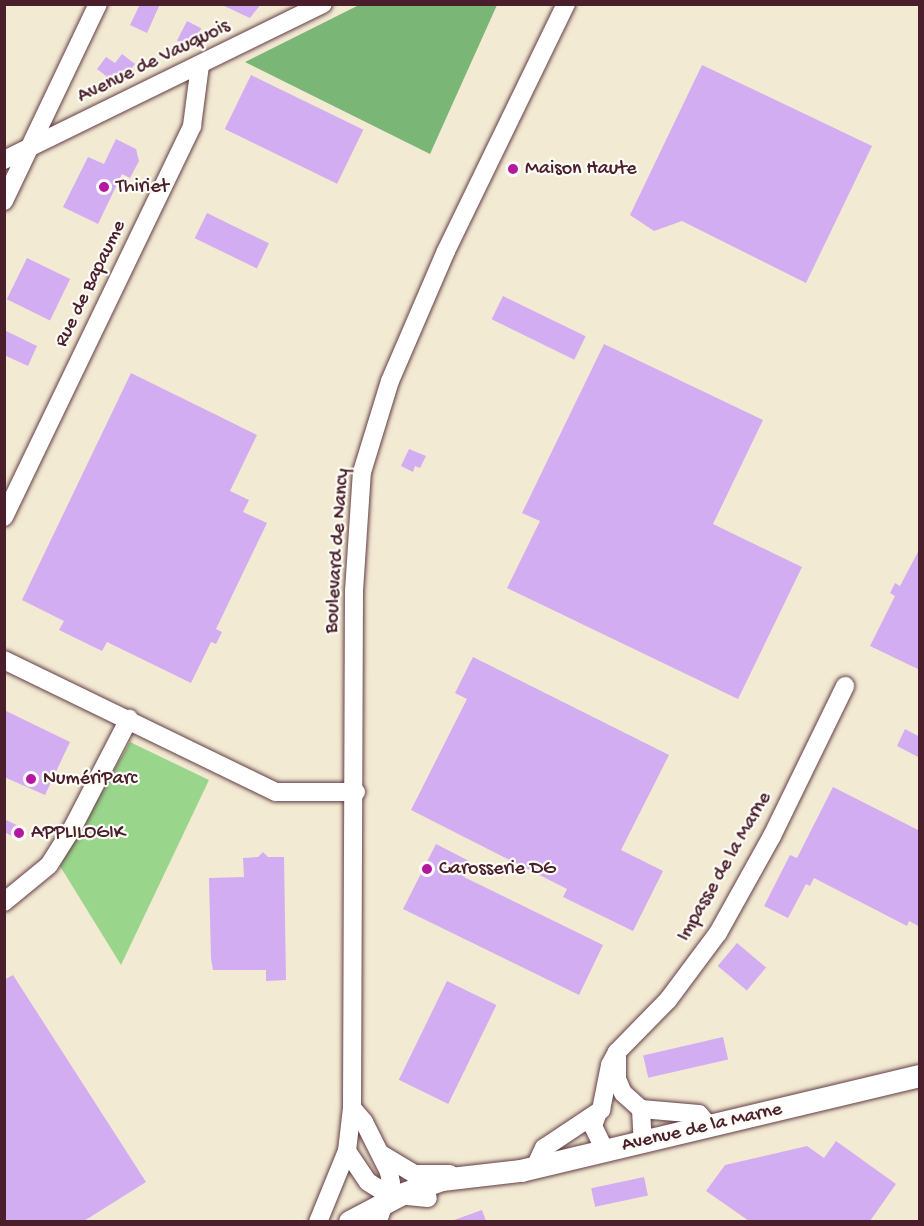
<!DOCTYPE html>
<meta charset="utf-8">
<style>
body{margin:0}
#map{position:relative;width:924px;height:1226px;overflow:hidden;background:#f3ead3;font-family:"Gochi Hand",sans-serif}
div>[style]{position:absolute}
[style*='--x']{left:calc(var(--x)*1px);top:calc(var(--y)*1px);width:calc(var(--w)*1px);rotate:calc(var(--a)*1deg)}
.green>*{inset:0;background:#99d68b}
.forest>*{inset:0;background:#7ab777}
.building>*{inset:0;background:#d3adf1;transform-origin:0 0}
.roads{filter:drop-shadow(0 0 2px #633d44) drop-shadow(0 0 2px #633d44)}
.minor>*{height:18px;margin:-9px;padding:0 9px;transform-origin:9px;border-radius:9px;background:#fff}
.major>*{height:22px;margin:-11px;padding:0 11px;transform-origin:11px;border-radius:11px;background:#fff}
.dots>*{width:16px;height:16px;translate:-50% -50%;box-sizing:border-box;border:3px solid #fdfcf7;border-radius:50%}
span{translate:-50% -50%;white-space:nowrap;text-align:center;line-height:1.15;-webkit-text-stroke:4.5px #fdfcf7;paint-order:stroke}
.street-label{font-size:20px;color:#4a1f2b}
.poi-label{font-size:20px;color:#4a1f2b}
.left{translate:0 -50%;text-align:left}
.frame{position:absolute;inset:0;border:6px solid #4a1f2b;pointer-events:none}
</style>
<div id="map">
<div class="green">
<i style="clip-path:polygon(130px 742px,209px 780px,121px 965px,60px 866px)"></i>
</div>
<div class="forest">
<i style="clip-path:polygon(359px 5px,497px 5px,430px 154px,245px 62px)"></i>
</div>
<div class="building">
<i style="clip-path:polygon(140px 4px,160px 4px,147px 33px,130px 25px)"></i>
<i style="clip-path:polygon(220px 4px,261px 4px,250px 18px)"></i>
<i style="left:187px;top:21px;width:16px;height:22px;rotate:27deg"></i>
<i style="clip-path:polygon(122px 54px,135px 64px,128px 73px,123px 70px,114px 82px,97px 69px,106px 57px,115px 63px)"></i>
<i style="clip-path:polygon(702px 65px,872px 146px,806px 283px,682px 221px,654px 231px,630px 215px)"></i>
<i style="left:251px;top:75px;width:125px;height:60px;rotate:26deg"></i>
<i style="clip-path:polygon(116px 139px,136px 149px,139px 161px,130px 178px,122px 174px,98px 224px,63px 207px,88px 157px,104px 164px)"></i>
<i style="left:207px;top:213px;width:69px;height:28px;rotate:26deg"></i>
<i style="left:27px;top:258px;width:48px;height:46px;rotate:26deg"></i>
<i style="left:503px;top:296px;width:92px;height:26px;rotate:26deg"></i>
<i style="clip-path:polygon(4px 330px,37px 346px,28px 366px,4px 355px)"></i>
<i style="clip-path:polygon(604px 344px,763px 420px,713px 524px,802px 567px,738px 699px,507px 588px,540px 521px,522px 513px)"></i>
<i style="clip-path:polygon(131px 373px,257px 435px,230px 491px,249px 500px,243px 512px,267px 523px,216px 629px,222px 632px,216px 644px,211px 642px,191px 683px,107px 642px,102px 651px,59px 630px,64px 621px,22px 600px)"></i>
<i style="clip-path:polygon(409px 449px,426px 456px,420px 468px,415px 466px,413px 472px,401px 466px)"></i>
<i style="clip-path:polygon(920px 548px,920px 670px,870px 646px,895px 596px,890px 593px,895px 583px,900px 586px)"></i>
<i style="clip-path:polygon(473px 657px,669px 755px,621px 850px,663px 871px,633px 931px,563px 897px,567px 889px,411px 810px,467px 699px,455px 693px)"></i>
<i style="clip-path:polygon(4px 710px,70px 742px,45px 795px,4px 777px)"></i>
<i style="clip-path:polygon(905px 729px,920px 737px,920px 758px,897px 746px)"></i>
<i style="clip-path:polygon(833px 787px,920px 831px,920px 927px,909px 921px,907px 926px,814px 878px,810px 886px,806px 884px,788px 918px,764px 906px,790px 855px,797px 858px)"></i>
<i style="clip-path:polygon(4px 819px,27px 830px,18px 839px,4px 832px)"></i>
<i style="clip-path:polygon(436px 844px,471px 862px,464px 877px,603px 945px,579px 995px,403px 909px)"></i>
<i style="clip-path:polygon(263px 852px,268px 857px,284px 857px,286px 980px,266px 981px,266px 970px,213px 970px,211px 959px,209px 878px,244px 877px,243px 858px,258px 857px)"></i>
<i style="left:737px;top:943px;width:38px;height:30px;rotate:40deg"></i>
<i style="clip-path:polygon(13px 975px,146px 1182px,84px 1221px,4px 1221px,4px 980px)"></i>
<i style="left:447px;top:981px;width:55px;height:110px;rotate:26deg"></i>
<i style="left:723px;top:1037px;width:23px;height:82px;rotate:77deg"></i>
<i style="clip-path:polygon(836px 1141px,896px 1184px,870px 1221px,749px 1221px,706px 1191px,725px 1165px,807px 1146px,824px 1158px)"></i>
<i style="left:644px;top:1177px;width:19px;height:54px;rotate:78deg"></i>
<i style="clip-path:polygon(482px 1210px,486px 1221px,455px 1221px,454px 1220px)"></i>
</div>
<div class="roads">
<div class="minor">
<i style="--x:4;--y:160;--w:355;--a:-26.1"></i>
<i style="--x:4;--y:201;--w:218;--a:-64.5"></i>
<i style="--x:4;--y:517;--w:434;--a:-64.3"></i>
<i style="--x:192;--y:126;--w:62;--a:-82.5"></i>
<i style="--x:4;--y:660;--w:302;--a:25.9"></i>
<i style="--x:276;--y:792;--w:80;--a:0"></i>
<i style="--x:4;--y:902;--w:58;--a:-39.4"></i>
<i style="--x:49;--y:865;--w:45;--a:-57.7"></i>
<i style="--x:73;--y:827;--w:122;--a:-62.6"></i>
<i style="--x:617;--y:1052;--w:73;--a:-45.6"></i>
<i style="--x:668;--y:1000;--w:84;--a:-53.3"></i>
<i style="--x:718;--y:933;--w:111;--a:-60.9"></i>
<i style="--x:772;--y:836;--w:167;--a:-64"></i>
<i style="--x:352;--y:1108;--w:18;--a:49"></i>
<i style="--x:364;--y:1122;--w:56;--a:63.4"></i>
<i style="--x:389;--y:1172;--w:11;--a:80"></i>
<i style="--x:391;--y:1183;--w:39;--a:109"></i>
<i style="--x:641;--y:1109;--w:33;--a:87"></i>
<i style="--x:597;--y:1115;--w:12;--a:110"></i>
<i style="--x:593;--y:1126;--w:28;--a:64"></i>
<i style="--x:347;--y:1151;--w:37;--a:56"></i>
<i style="--x:368;--y:1182;--w:22;--a:32"></i>
<i style="--x:387;--y:1194;--w:41;--a:5.6"></i>
<i style="--x:381;--y:1154;--w:39;--a:31"></i>
<i style="--x:414;--y:1174;--w:36;--a:0"></i>
<i style="--x:535;--y:1167;--w:21;--a:-65"></i>
<i style="--x:544;--y:1148;--w:69;--a:-33.7"></i>
<i style="--x:601;--y:1110;--w:46;--a:-78.7"></i>
<i style="--x:610;--y:1065;--w:15;--a:-62"></i>
<i style="--x:617;--y:1052;--w:27;--a:90"></i>
<i style="--x:617;--y:1079;--w:15;--a:67"></i>
<i style="--x:623;--y:1093;--w:24;--a:42"></i>
<i style="--x:641;--y:1109;--w:58;--a:4.9"></i>
<i style="--x:699;--y:1114;--w:16;--a:50"></i>
<i style="--x:318;--y:1222;--w:77;--a:-67.8"></i>
<i style="--x:347;--y:1151;--w:43;--a:-83.4"></i>
<i style="--x:352;--y:1108;--w:517;--a:-89.78"></i>
<i style="--x:354;--y:591;--w:119;--a:-86.2"></i>
<i style="--x:362;--y:472;--w:95;--a:-72.9"></i>
<i style="--x:390;--y:381;--w:142;--a:-66.7"></i>
<i style="--x:446;--y:251;--w:275;--a:-64.1"></i>
</div>
<div class="major">
<i style="--x:350;--y:1222;--w:58;--a:-27.9"></i>
<i style="--x:401;--y:1195;--w:44;--a:-20.1"></i>
<i style="--x:442;--y:1180;--w:80;--a:-6.5"></i>
<i style="--x:521;--y:1171;--w:410;--a:-13.4"></i>
</div>
</div>
<div class="dots">
<i style="left:513px;top:169px;background:#b5179e"></i>
<i style="left:104px;top:187px;background:#b5179e"></i>
<i style="left:31px;top:779px;background:#b5179e"></i>
<i style="left:19px;top:833px;background:#b5179e"></i>
<i style="left:427px;top:869px;background:#b5179e"></i>
</div>
<div class="street-label">
<span style="left:154px;top:62px;rotate:-26deg">Avenue de Vauquois</span>
<span style="left:91px;top:284px;rotate:-64deg">Rue de Bapaume</span>
<span style="left:338px;top:551px;rotate:-86deg">Boulevard de Nancy</span>
<span style="left:725px;top:867px;rotate:-60deg">Impasse de la Marne</span>
<span style="left:702px;top:1128px;rotate:-13deg">Avenue de la Marne</span>
</div>
<div class="poi-label">
<span class="left" style="left:525px;top:169px">Maison Haute</span>
<span class="left" style="left:116px;top:187px">Thiriet</span>
<span class="left" style="left:43px;top:779px">NumériParc</span>
<span class="left" style="left:31px;top:833px">APPLILOGIK</span>
<span class="left" style="left:439px;top:869px">Carosserie DG</span>
</div>
<div class="frame"></div>
</div>
